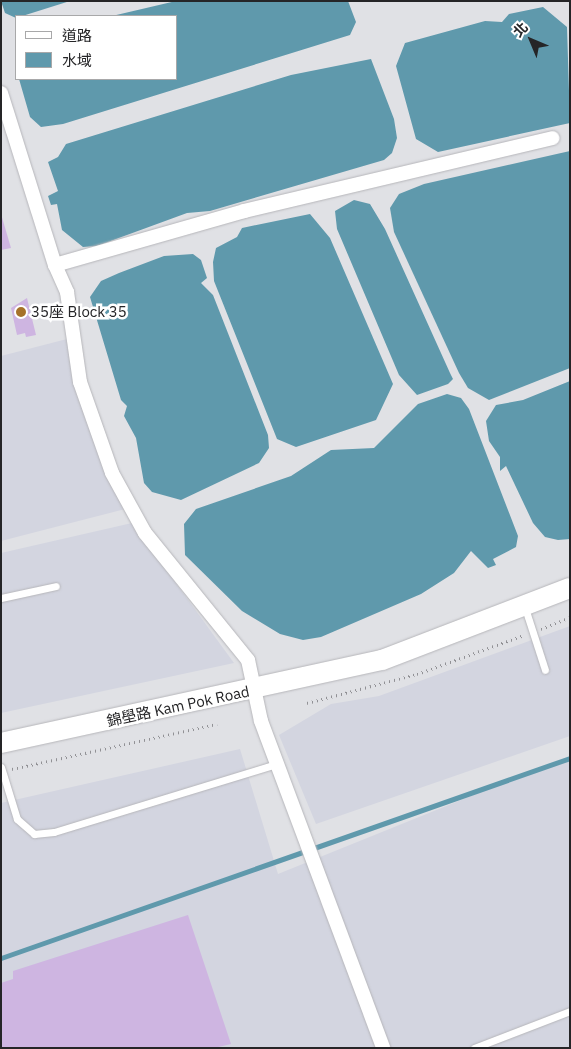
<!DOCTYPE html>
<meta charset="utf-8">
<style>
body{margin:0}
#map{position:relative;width:571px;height:1049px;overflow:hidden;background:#e0e1e5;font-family:"IBM Plex Sans","Noto Sans TC",sans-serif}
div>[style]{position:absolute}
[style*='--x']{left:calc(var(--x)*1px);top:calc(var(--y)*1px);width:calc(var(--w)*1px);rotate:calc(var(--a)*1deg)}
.built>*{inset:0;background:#d3d5e0}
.water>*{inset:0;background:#5f99ac}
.stream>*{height:5px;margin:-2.5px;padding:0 2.5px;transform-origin:2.5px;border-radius:2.5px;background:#5f99ac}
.building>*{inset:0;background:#ceb5e1}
.path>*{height:3px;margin-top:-1.5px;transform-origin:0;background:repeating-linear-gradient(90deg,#919195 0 1px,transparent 0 5px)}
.roads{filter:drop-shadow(0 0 1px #b6b6ba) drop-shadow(0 0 1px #b6b6ba)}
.lane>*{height:7px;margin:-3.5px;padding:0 3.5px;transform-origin:3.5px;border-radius:3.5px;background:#fff}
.street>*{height:14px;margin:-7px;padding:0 7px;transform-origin:7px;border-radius:7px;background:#fff}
.secondary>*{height:20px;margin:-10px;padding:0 10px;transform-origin:10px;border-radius:10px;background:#fff}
.dots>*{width:14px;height:14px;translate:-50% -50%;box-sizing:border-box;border:2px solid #fff;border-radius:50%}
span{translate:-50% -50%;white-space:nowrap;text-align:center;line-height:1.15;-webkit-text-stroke:5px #fff;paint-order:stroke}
.poi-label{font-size:15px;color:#252527}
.left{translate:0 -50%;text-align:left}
.street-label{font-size:15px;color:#252527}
.frame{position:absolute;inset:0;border:2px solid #252527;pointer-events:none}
.legend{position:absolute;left:15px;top:15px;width:162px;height:65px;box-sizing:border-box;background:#fff;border:1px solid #a8a8a9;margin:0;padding:6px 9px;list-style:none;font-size:15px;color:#252527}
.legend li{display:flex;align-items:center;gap:10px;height:25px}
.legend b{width:25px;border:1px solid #a8a8a9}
.north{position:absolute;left:506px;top:15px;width:50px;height:50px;-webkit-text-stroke:4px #fff;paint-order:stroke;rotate:315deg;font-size:14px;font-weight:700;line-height:20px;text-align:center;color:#252527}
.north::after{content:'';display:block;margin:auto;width:18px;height:22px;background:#252527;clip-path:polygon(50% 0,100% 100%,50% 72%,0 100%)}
</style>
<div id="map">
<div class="built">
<i style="clip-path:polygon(67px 339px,129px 508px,1px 541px,1px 356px)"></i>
<i style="clip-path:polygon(132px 523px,234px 663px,1px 713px,1px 553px)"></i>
<i style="clip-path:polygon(570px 626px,570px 736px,316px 824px,279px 735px,331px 704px,379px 696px)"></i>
<i style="clip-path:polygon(240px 749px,278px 874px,570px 756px,570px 1048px,1px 1048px,1px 803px)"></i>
</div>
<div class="water">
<i style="clip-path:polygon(1px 1px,70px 1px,16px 18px,5px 13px)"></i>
<i style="clip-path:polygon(176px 1px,348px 1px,356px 22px,350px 35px,63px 124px,41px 127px,30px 117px,19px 79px,176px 79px,176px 16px,112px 16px)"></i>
<i style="clip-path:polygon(543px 7px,567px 27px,570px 123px,438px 152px,416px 139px,396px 66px,405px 43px,485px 21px,502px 22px,509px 14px)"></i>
<i style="clip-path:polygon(371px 59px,394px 119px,397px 138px,392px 153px,384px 160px,210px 211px,187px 213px,97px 246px,83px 247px,62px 230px,57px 204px,51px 205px,48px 196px,58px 191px,48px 162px,58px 157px,66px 144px,291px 75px)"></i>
<i style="clip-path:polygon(570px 151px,570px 368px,489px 400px,468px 388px,459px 373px,394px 232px,390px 208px,399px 194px,424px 184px)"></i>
<i style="clip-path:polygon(354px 200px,370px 204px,385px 229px,450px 373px,453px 379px,448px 384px,417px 395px,399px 375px,337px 229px,335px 211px)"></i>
<i style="clip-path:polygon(310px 214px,330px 238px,393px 384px,376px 420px,296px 447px,277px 439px,214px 281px,213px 262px,216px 248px,237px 237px,242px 228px)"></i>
<i style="clip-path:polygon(193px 254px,201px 260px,207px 278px,201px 283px,213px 295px,268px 435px,269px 448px,259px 463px,181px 500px,152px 492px,144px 483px,136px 438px,124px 416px,127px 406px,121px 400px,90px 297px,101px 281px,119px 273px,164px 256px)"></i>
<i style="clip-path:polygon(570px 381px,570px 539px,558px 540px,545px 537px,533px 523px,506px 466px,500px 471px,500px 457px,489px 441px,486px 421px,496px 405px,523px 400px)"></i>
<i style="clip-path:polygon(447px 394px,461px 398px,469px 409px,518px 536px,516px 547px,493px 559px,496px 565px,488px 568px,471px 551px,454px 573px,421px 594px,321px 637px,303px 640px,280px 634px,242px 611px,185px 555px,184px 524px,196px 509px,291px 476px,331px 450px,374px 448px,418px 404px)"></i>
</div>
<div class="stream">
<i style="--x:1;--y:958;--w:603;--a:-19.37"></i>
</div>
<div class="building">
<i style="clip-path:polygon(1px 214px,11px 248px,1px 250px)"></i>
<i style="clip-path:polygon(27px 298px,36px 335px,26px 337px,25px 333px,17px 335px,11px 308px)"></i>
<i style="clip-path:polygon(188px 915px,231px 1044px,214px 1048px,1px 1048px,1px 983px,13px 979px,13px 971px)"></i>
</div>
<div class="path">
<i style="--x:541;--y:629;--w:31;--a:-22"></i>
<i style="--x:307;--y:703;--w:114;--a:-14.8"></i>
<i style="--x:417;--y:674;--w:114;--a:-20"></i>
<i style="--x:12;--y:769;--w:210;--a:-12.4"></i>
</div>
<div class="roads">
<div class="lane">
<i style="--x:1;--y:598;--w:56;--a:-12.3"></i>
<i style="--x:525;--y:608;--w:65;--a:72.1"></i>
<i style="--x:1;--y:767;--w:54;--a:72.9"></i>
<i style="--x:17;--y:819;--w:23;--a:41"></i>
<i style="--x:34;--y:834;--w:20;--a:-6"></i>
<i style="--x:54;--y:832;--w:233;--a:-17"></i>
<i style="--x:474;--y:1048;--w:103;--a:-21.1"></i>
</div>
<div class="street">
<i style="--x:1;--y:93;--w:180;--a:72.6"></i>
<i style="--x:55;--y:265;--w:197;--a:-15.9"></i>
<i style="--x:244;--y:211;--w:317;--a:-13.3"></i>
<i style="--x:55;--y:265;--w:30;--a:66"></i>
<i style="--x:67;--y:292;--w:91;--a:81.8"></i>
<i style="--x:80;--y:382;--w:96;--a:70.6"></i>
<i style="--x:112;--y:473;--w:68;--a:61.2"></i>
<i style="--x:145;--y:533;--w:164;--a:51"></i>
<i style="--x:248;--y:660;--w:62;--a:78"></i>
<i style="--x:261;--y:721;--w:349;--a:69.5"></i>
</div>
<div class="secondary">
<i style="--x:1;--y:743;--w:390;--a:-12.3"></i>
<i style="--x:382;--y:660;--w:201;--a:-21"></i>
</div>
</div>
<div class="dots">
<i style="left:21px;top:312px;background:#a6722a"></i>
</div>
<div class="poi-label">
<span class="left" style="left:31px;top:312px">35座 Block 35</span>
</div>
<div class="street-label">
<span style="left:178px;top:706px;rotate:-12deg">錦壆路 Kam Pok Road</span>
</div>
<div class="frame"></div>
<ul class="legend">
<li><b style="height:6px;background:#fff"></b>道路</li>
<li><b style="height:14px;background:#5f99ac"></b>水域</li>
</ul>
<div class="north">北</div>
</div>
